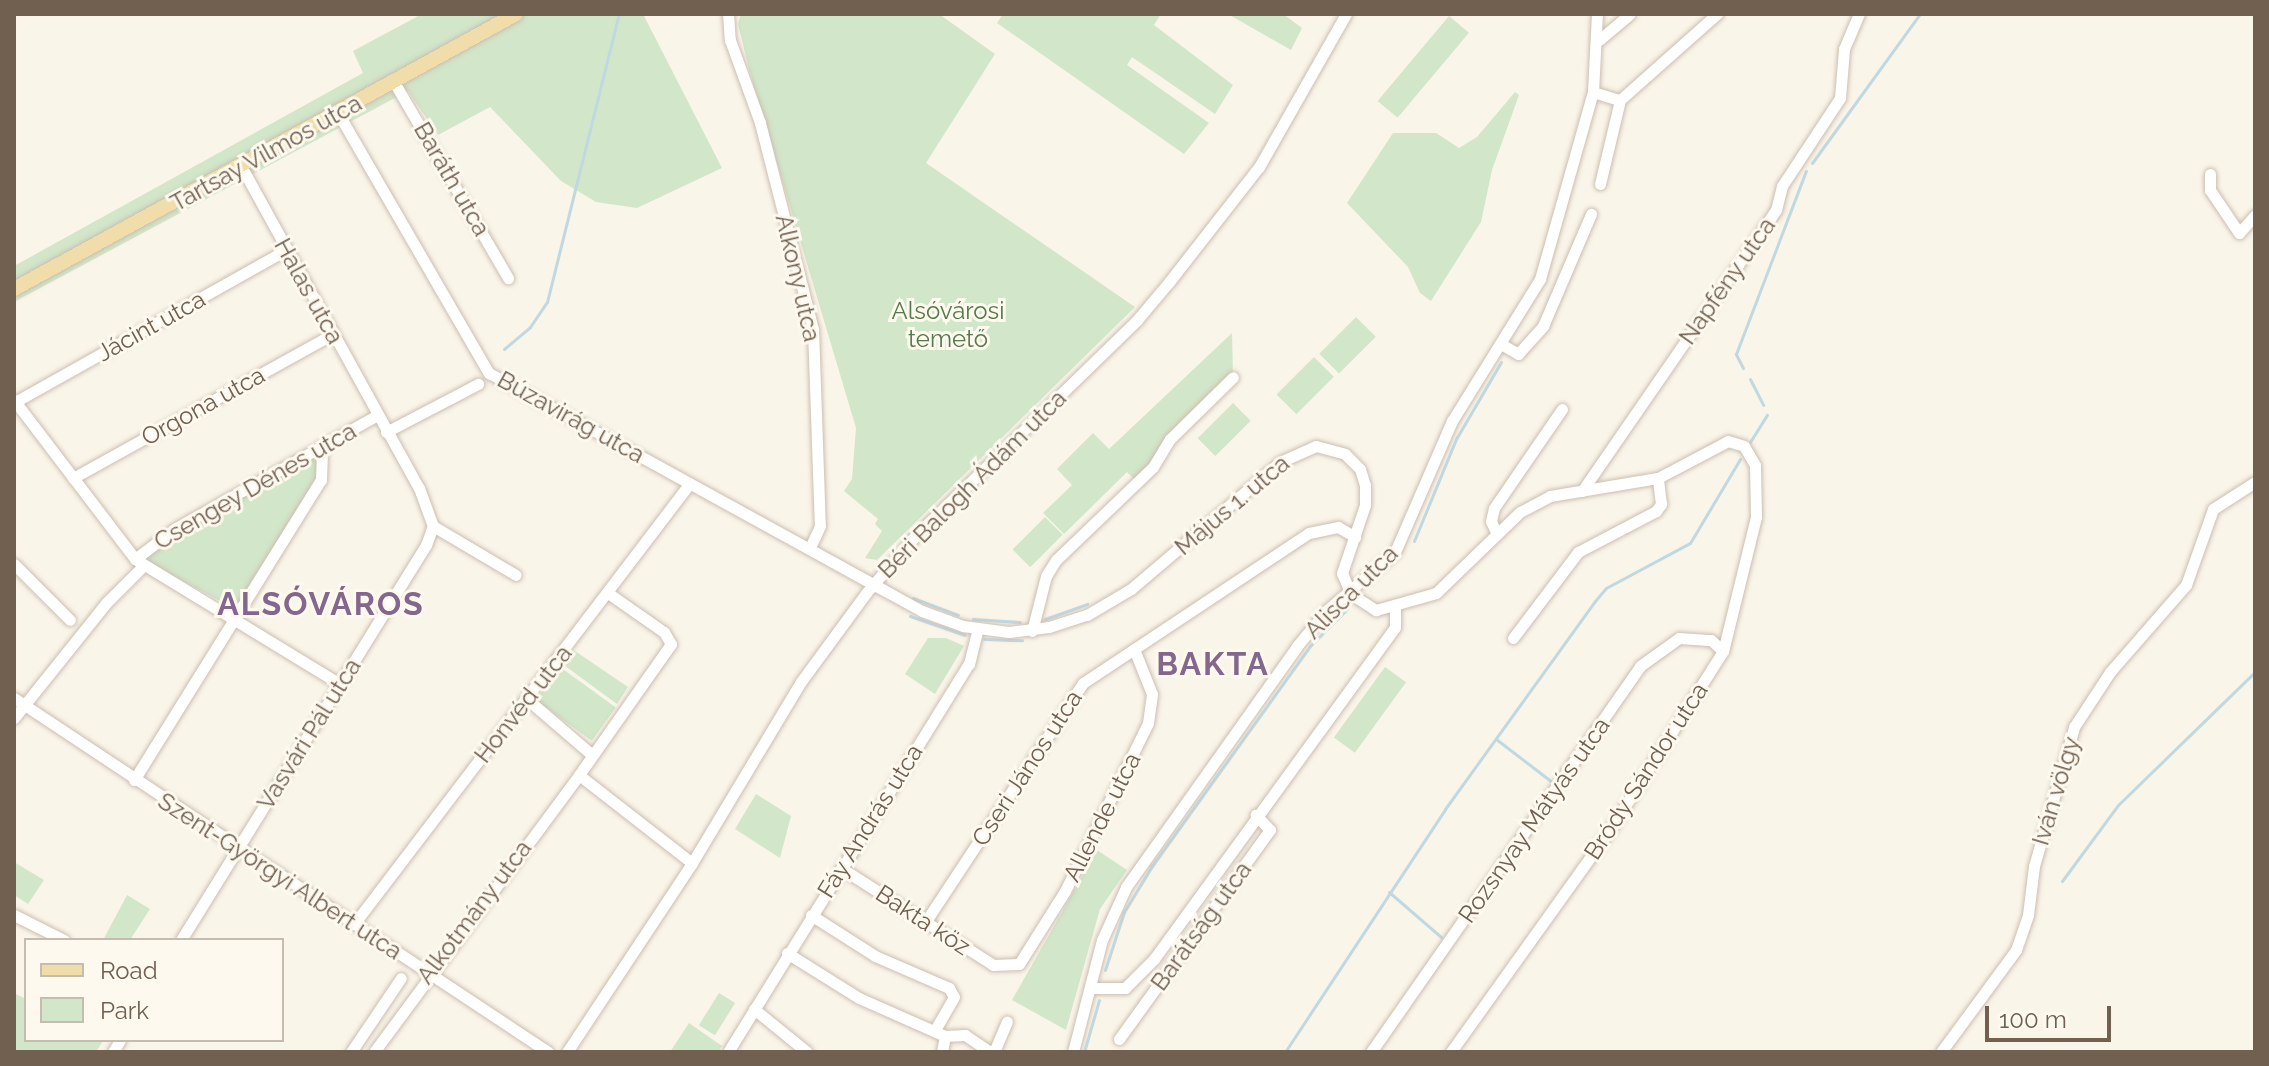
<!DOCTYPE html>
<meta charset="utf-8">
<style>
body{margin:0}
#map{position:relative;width:2269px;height:1066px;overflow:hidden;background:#faf5e9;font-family:Raleway,sans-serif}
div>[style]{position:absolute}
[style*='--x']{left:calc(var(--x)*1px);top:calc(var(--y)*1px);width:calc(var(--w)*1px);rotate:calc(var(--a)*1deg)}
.green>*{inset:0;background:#d2e6c9;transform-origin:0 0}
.stream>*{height:3px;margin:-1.5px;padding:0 1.5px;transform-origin:1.5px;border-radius:1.5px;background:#c0d9e1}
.roads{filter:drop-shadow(0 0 2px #cbbeb0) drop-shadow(0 0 2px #cbbeb0)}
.minor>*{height:11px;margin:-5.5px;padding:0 5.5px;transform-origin:5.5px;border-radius:5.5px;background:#fff}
.major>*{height:14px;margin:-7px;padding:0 7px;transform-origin:7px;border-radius:7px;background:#f0ddaa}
span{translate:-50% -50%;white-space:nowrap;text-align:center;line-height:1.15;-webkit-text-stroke:6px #fdf9ef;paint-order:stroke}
.street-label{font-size:24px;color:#715f50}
.park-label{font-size:24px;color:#557a4c}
.district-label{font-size:32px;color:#84678c;font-weight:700;letter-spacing:2px}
.frame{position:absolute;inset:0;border:16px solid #715f50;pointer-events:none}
.legend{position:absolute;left:24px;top:938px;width:260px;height:104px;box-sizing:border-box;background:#fdf9ef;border:2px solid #c5bbaf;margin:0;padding:10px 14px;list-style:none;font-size:24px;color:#715f50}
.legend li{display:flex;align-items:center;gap:16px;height:40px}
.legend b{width:40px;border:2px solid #c5bbaf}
.scale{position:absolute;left:1985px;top:1006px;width:126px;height:36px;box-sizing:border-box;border:4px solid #715f50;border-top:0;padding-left:10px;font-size:24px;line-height:28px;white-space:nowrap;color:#715f50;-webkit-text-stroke:6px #fdf9ef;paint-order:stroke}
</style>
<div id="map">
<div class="green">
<i style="clip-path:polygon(422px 14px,643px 14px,722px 168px,637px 208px,596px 202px,561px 181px,490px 107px,438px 135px,408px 91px,14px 302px,14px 266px,363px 73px,353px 51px)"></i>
<i style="clip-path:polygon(741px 14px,939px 14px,995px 54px,926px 163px,1135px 307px,877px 560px,865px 558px,882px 531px,875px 524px,878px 519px,844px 491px,852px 479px,856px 428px,749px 69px,738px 24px)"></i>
<i style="clip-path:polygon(1003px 14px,1161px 14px,1154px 25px,1233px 85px,1215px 114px,1132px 57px,1127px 65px,1209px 123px,1184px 154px,997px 23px)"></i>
<i style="clip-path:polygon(1228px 14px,1283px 14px,1302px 28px,1291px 50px)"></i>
<i style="left:1449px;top:16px;width:26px;height:111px;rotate:40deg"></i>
<i style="clip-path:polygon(1515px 92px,1519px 95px,1492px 170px,1481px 222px,1431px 301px,1420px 293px,1408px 267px,1347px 203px,1393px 133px,1436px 133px,1459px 148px,1477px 137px)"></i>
<i style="left:1356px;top:317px;width:28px;height:52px;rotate:45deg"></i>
<i style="clip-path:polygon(1232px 333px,1233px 377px,1138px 483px,1127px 472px,1064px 534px,1043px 513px,1072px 485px,1057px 469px,1093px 433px,1109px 449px)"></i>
<i style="left:1314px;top:357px;width:28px;height:53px;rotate:45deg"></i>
<i style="left:1233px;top:403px;width:25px;height:50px;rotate:45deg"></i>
<i style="clip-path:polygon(320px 450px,320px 472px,236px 610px,145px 560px,164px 541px)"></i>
<i style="left:1045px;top:517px;width:25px;height:46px;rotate:45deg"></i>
<i style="clip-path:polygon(928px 638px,946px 638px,964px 646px,935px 694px,905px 674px)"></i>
<i style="clip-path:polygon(572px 649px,628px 687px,617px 704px,561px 663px)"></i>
<i style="left:560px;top:667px;width:69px;height:41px;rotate:36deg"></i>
<i style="left:1385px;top:667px;width:26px;height:87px;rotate:36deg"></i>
<i style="clip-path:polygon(756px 794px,791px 816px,780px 858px,735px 829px)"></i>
<i style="clip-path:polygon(1097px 850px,1127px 870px,1100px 909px,1066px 1030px,1012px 1000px)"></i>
<i style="clip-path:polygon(14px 862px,44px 880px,28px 904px,14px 895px)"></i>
<i style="clip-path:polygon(127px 895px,150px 909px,130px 940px,103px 940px)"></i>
<i style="clip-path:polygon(14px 993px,26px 999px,26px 1040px,103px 1041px,96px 1052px,14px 1052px)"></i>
<i style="left:719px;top:993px;width:19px;height:38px;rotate:32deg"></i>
<i style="clip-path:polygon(689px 1023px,722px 1046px,718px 1052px,670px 1052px)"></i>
</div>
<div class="stream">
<i style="--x:1812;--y:163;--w:184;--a:-54.1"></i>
<i style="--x:504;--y:349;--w:34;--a:-40"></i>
<i style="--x:530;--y:327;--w:30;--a:-56"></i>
<i style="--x:547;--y:302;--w:297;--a:-76"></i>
<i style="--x:1743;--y:368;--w:16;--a:-117"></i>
<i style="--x:1736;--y:354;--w:196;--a:-69.1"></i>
<i style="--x:1750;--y:379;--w:29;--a:63"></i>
<i style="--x:1750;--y:442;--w:32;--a:-58"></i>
<i style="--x:1414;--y:541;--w:110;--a:-67.6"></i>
<i style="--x:1456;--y:439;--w:89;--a:-59.7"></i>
<i style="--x:913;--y:598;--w:48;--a:20.7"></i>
<i style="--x:910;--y:616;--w:58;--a:19.1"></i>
<i style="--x:973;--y:619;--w:47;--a:3.7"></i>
<i style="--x:1045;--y:619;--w:45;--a:-19.7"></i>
<i style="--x:984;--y:639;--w:38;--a:2"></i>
<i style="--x:1496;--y:739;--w:71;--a:37.5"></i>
<i style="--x:2062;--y:881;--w:94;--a:-53.6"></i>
<i style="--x:2118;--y:805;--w:191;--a:-44.2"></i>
<i style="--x:1389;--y:892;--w:69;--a:40.9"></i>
<i style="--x:1105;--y:970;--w:61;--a:-71.9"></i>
<i style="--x:1124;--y:912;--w:54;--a:-58.7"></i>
<i style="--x:1152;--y:866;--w:271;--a:-54.3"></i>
<i style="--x:1310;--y:646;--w:54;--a:-45"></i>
<i style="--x:1084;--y:1052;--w:54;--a:-73.9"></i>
<i style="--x:1285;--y:1052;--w:291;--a:-56.6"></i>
<i style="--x:1445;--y:809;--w:256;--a:-54.2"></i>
<i style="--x:1595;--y:601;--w:17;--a:-50"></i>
<i style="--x:1606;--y:588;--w:95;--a:-28.2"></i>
<i style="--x:1690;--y:543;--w:98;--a:-59.2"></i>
</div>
<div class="roads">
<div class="minor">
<i style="--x:728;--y:14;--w:26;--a:86"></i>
<i style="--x:730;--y:40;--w:88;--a:70.1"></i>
<i style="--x:760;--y:123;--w:213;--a:75.6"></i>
<i style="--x:813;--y:329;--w:197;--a:88"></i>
<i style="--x:820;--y:526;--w:23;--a:115"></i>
<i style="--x:1599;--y:40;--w:40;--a:-40"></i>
<i style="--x:394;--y:82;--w:227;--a:59.8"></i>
<i style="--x:1593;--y:92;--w:28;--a:17"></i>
<i style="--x:1620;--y:100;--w:130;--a:-41.6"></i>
<i style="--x:338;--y:113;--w:301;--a:59.9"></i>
<i style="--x:489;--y:373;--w:494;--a:28.8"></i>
<i style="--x:922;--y:611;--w:44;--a:20.1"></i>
<i style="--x:963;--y:626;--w:46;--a:7.4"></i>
<i style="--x:1009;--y:632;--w:40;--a:-7.1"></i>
<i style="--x:1049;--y:627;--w:40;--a:-18"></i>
<i style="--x:1087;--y:615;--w:51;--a:-30.6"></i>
<i style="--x:1131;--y:589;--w:196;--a:-40.4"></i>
<i style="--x:1280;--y:462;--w:39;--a:-24"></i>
<i style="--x:1316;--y:446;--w:30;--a:15"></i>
<i style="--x:1345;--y:454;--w:21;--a:45"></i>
<i style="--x:1360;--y:469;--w:17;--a:73"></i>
<i style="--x:1365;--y:485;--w:20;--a:90"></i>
<i style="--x:1365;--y:505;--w:72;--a:108.7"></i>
<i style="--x:1342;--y:573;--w:23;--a:67"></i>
<i style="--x:241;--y:166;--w:368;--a:61.1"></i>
<i style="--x:419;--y:488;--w:40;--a:69.8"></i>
<i style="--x:433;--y:526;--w:96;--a:30.6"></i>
<i style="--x:2210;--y:174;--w:16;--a:90"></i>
<i style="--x:2210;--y:190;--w:52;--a:56"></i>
<i style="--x:2239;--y:233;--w:24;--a:-48"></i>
<i style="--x:1600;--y:184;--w:86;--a:-76.6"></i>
<i style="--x:1501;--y:344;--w:20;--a:30"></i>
<i style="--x:1518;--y:354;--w:38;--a:-48"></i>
<i style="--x:1543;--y:326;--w:122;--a:-66.8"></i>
<i style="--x:14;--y:400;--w:200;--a:52.7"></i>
<i style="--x:135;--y:559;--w:240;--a:31.4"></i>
<i style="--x:15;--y:402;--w:311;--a:-29.3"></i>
<i style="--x:386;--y:432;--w:104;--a:-27.6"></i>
<i style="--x:73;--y:478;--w:297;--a:-29"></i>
<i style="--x:1582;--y:491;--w:341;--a:-55.4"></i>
<i style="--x:1776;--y:210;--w:25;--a:-76"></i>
<i style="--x:1782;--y:186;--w:105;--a:-56.6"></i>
<i style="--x:1840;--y:98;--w:49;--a:-85.3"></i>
<i style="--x:1844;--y:49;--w:38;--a:-67"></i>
<i style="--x:1497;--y:534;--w:14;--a:-115"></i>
<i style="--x:1491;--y:521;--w:13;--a:-77"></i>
<i style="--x:1494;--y:508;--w:120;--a:-55.5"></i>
<i style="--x:135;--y:559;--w:51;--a:-37.1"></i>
<i style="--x:176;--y:528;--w:231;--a:-29.3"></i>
<i style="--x:14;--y:564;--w:79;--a:45"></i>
<i style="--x:608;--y:593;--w:68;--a:34.9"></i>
<i style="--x:664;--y:632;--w:14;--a:60"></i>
<i style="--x:671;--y:644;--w:160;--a:125.1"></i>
<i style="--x:579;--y:775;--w:143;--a:37.9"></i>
<i style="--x:1351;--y:594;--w:30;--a:33"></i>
<i style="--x:1376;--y:610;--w:62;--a:-15.8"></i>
<i style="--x:1436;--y:593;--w:117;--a:-44"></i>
<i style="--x:1520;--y:512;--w:34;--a:-28"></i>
<i style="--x:1550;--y:496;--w:109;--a:-9.5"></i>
<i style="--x:1658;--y:478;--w:79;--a:-27.9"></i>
<i style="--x:1728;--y:441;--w:17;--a:17"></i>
<i style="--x:1744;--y:446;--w:22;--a:60"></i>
<i style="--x:1755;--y:465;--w:52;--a:88.9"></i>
<i style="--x:1756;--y:517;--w:138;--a:103.8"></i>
<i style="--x:1723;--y:651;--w:213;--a:122.3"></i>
<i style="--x:1609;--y:831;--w:272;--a:125.6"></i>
<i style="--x:1032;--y:631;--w:57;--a:-75.7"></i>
<i style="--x:1046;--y:576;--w:19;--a:-58"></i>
<i style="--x:1056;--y:560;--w:134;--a:-43.8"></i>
<i style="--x:1153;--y:467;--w:33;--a:-59"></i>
<i style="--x:1170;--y:439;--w:88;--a:-44.5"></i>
<i style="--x:1513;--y:638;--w:108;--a:-52.9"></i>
<i style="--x:1578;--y:552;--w:88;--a:-27.7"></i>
<i style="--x:1656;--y:511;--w:9;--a:-54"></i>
<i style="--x:1661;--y:504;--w:26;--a:-97"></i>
<i style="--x:14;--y:698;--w:641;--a:33.54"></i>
<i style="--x:527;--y:699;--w:84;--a:40.7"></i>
<i style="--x:14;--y:718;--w:147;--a:-51.3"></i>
<i style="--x:106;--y:603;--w:54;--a:-45"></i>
<i style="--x:134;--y:780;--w:354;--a:-58.1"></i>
<i style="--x:321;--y:480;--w:34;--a:-88"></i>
<i style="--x:841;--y:868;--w:180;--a:32.5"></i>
<i style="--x:993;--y:965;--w:26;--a:-2"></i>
<i style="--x:1019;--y:964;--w:86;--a:-57.8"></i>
<i style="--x:1065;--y:891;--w:187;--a:-63.7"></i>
<i style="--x:1148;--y:723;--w:29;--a:-82"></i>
<i style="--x:1152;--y:694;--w:48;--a:-111.8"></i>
<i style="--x:14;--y:915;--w:56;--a:26.6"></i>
<i style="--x:811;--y:915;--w:76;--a:32.6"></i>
<i style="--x:875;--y:956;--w:81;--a:23.4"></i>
<i style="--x:949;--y:988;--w:10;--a:61"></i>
<i style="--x:954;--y:997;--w:39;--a:120"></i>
<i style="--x:926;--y:921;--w:285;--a:-56.6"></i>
<i style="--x:1083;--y:683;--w:271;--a:-33.6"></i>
<i style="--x:1309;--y:533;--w:30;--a:-12"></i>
<i style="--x:1338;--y:527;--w:20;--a:30"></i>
<i style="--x:354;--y:924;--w:554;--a:-52.7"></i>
<i style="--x:181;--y:940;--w:465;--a:-58.2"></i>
<i style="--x:426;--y:545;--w:20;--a:-70"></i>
<i style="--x:787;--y:953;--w:85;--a:32"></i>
<i style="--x:859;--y:998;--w:94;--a:23.8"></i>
<i style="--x:945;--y:1036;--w:16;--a:101"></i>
<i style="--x:1091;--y:988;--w:34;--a:0"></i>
<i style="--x:1125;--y:988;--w:41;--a:-45"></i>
<i style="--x:1154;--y:959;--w:410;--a:-54"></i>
<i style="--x:1395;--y:627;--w:19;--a:-90"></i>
<i style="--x:754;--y:1009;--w:68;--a:39.1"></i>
<i style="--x:945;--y:1036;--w:20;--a:-3"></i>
<i style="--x:965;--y:1035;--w:30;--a:34"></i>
<i style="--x:1119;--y:1039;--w:258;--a:-54.2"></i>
<i style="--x:1270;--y:830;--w:21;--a:-133"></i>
<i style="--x:113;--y:1052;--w:14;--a:-60"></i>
<i style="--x:351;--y:1052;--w:89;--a:-56"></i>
<i style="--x:374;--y:1052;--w:345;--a:-53.5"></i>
<i style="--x:567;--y:1052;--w:227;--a:-56.5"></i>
<i style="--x:692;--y:863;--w:210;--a:-59"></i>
<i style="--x:800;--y:683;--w:112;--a:-53.7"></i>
<i style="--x:866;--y:593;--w:77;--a:-49.2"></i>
<i style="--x:916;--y:535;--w:308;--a:-44.2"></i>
<i style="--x:1137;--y:320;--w:50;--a:-49.9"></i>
<i style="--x:1169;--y:282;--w:146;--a:-52"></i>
<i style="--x:1259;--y:167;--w:176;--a:-60.4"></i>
<i style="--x:728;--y:1052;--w:457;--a:-58.2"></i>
<i style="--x:969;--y:664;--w:36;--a:-76"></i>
<i style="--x:994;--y:1052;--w:33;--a:-67"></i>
<i style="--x:1073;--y:1052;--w:116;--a:-75.5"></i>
<i style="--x:1102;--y:940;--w:58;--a:-65.6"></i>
<i style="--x:1126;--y:887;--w:296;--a:-54.6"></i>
<i style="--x:1297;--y:646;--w:47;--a:-50.2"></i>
<i style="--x:1327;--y:610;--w:89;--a:-40.5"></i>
<i style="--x:1395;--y:552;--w:143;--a:-66.5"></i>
<i style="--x:1452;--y:421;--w:167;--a:-58.2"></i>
<i style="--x:1540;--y:279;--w:194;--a:-74.2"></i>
<i style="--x:1593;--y:92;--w:78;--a:-87.1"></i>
<i style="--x:1371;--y:1052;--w:470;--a:-55.1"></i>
<i style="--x:1640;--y:666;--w:48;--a:-35.7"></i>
<i style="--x:1679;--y:638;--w:32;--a:4"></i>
<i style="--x:1711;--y:640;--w:16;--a:43"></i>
<i style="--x:1941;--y:1052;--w:127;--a:-53.7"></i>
<i style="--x:2016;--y:950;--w:37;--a:-71"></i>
<i style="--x:2028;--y:915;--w:49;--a:-83"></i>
<i style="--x:2034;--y:866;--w:145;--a:-73.9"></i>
<i style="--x:2074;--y:727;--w:66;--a:-56.8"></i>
<i style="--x:2110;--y:672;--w:116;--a:-48.9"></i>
<i style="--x:2186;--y:585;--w:81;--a:-70.4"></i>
<i style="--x:2213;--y:509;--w:50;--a:-32.7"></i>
</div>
<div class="major">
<i style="--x:14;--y:289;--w:572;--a:-28.71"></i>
</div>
</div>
<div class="street-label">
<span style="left:266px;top:153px;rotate:-29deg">Tartsay Vilmos utca</span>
<span style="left:452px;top:179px;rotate:60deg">Baráth utca</span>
<span style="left:798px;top:278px;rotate:77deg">Alkony utca</span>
<span style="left:1727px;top:281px;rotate:-55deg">Napfény utca</span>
<span style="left:309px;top:291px;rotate:61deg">Halas utca</span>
<span style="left:151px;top:326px;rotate:-29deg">Jácint utca</span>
<span style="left:203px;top:406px;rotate:-29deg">Orgona utca</span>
<span style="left:571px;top:417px;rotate:29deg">Búzavirág utca</span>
<span style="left:972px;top:484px;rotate:-45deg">Béri Balogh Ádám utca</span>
<span style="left:255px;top:486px;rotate:-30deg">Csengey Dénes utca</span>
<span style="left:1232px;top:505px;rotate:-40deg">Május 1. utca</span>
<span style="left:1351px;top:592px;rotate:-45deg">Alisca utca</span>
<span style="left:523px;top:704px;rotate:-52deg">Honvéd utca</span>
<span style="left:309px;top:734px;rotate:-58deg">Vasvári Pál utca</span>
<span style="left:1027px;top:768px;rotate:-57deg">Cseri János utca</span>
<span style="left:1646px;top:771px;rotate:-57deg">Bródy Sándor utca</span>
<span style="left:2056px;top:791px;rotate:-73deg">Iván völgy</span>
<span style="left:1102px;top:817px;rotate:-63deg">Allende utca</span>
<span style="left:1534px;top:820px;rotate:-55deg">Rozsnyay Mátyás utca</span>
<span style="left:870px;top:821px;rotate:-58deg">Fáy András utca</span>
<span style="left:280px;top:876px;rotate:33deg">Szent-Györgyi Albert utca</span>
<span style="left:474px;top:912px;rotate:-53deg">Alkotmány utca</span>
<span style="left:923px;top:920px;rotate:33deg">Bakta köz</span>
<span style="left:1201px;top:926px;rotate:-54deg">Barátság utca</span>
</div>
<div class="park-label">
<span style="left:948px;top:325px">Alsóvárosi<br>temető</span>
</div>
<div class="district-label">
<span style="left:321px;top:604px">ALSÓVÁROS</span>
<span style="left:1213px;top:664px">BAKTA</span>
</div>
<div class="frame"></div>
<ul class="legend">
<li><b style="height:10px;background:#f0ddaa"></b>Road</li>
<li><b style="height:22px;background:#d2e6c9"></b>Park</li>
</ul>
<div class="scale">100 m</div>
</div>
